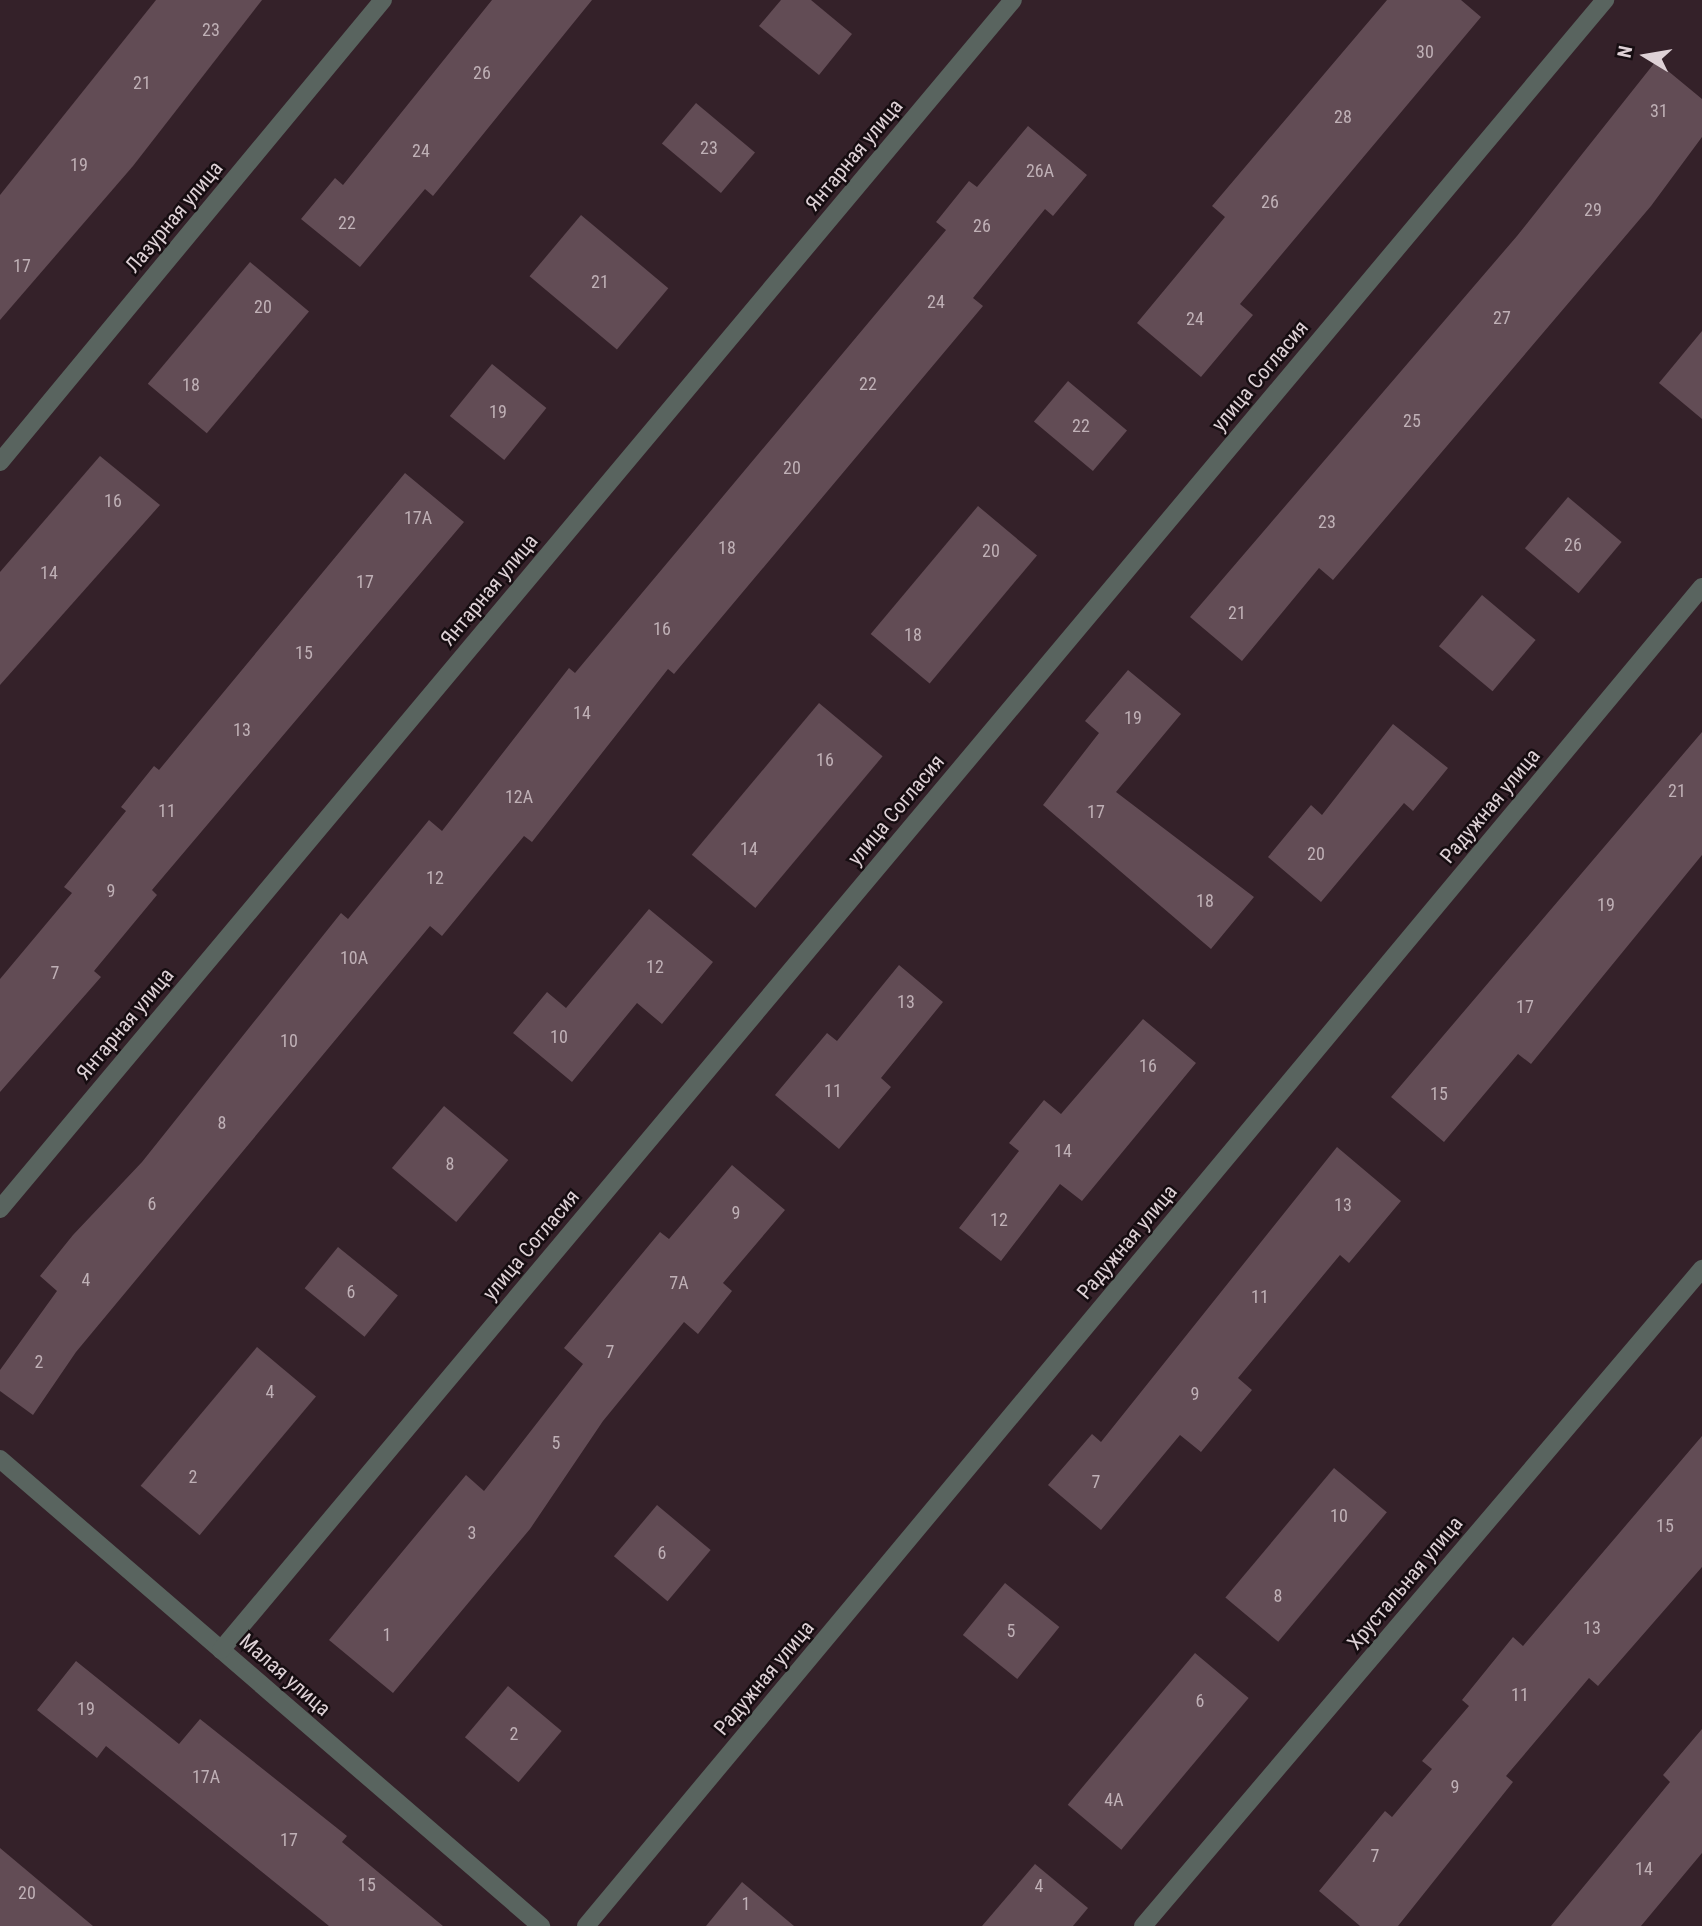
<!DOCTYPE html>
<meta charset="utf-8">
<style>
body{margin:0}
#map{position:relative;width:1702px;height:1926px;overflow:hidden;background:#342129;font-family:"Roboto Condensed",sans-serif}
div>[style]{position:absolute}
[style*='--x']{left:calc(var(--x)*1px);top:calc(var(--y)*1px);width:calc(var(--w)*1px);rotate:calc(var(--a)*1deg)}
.building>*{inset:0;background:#624c55;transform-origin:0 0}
.minor>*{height:18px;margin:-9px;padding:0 9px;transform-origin:9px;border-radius:9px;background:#59645f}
span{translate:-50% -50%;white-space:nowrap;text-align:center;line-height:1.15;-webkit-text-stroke:5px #160d11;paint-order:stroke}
.number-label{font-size:18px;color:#bfb0b6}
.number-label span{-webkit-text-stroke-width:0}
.street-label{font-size:21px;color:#ded1d6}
.north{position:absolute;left:1611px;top:21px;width:70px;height:70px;-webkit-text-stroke:5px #160d11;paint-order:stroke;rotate:281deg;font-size:19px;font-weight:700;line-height:28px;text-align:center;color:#ded1d6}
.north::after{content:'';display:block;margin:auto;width:24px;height:32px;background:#ded1d6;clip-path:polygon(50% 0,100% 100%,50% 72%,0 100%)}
</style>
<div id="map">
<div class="building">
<i style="clip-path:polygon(156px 0,262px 0,133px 166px,0 320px,0 195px)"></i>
<i style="clip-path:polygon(492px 0,592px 0,433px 196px,425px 189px,360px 267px,301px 219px,335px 178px,343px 185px)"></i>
<i style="clip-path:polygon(781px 0,811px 0,852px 34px,819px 75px,759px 26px)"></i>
<i style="clip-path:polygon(1387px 0,1461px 0,1481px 17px,1240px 304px,1253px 315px,1201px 377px,1137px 323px,1225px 217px,1212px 206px)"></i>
<i style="clip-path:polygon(1656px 61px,1702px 99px,1702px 137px,1651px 206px,1333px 580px,1319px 568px,1242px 661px,1190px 617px,1517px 236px)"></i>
<i style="left:696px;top:103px;width:77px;height:53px;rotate:40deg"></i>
<i style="clip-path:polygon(1028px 126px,1087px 175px,1053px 216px,1045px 209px,973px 298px,983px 306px,674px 674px,668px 669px,532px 842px,524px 836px,442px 936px,430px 926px,76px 1352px,33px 1415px,0 1391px,0 1370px,57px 1291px,40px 1276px,73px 1235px,142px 1162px,341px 913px,348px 919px,429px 820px,442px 831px,569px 668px,575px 673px,946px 230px,936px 222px,969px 181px,977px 187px)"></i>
<i style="left:581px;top:215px;width:114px;height:80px;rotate:40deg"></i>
<i style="left:250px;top:262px;width:77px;height:159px;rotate:40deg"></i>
<i style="clip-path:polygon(1702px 331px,1702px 419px,1659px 383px)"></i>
<i style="left:492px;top:364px;width:70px;height:67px;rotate:39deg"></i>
<i style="left:1068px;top:381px;width:77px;height:53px;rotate:40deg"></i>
<i style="clip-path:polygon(100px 456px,160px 505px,0 685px,0 572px)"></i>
<i style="clip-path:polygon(405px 473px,464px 522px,152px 890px,157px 895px,94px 971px,101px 977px,0 1092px,0 979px,72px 893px,64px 887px,126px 811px,121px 807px,154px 766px,159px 770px)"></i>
<i style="left:1568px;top:497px;width:70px;height:67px;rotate:40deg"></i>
<i style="left:978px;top:506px;width:77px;height:167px;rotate:40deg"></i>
<i style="left:1482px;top:595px;width:70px;height:67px;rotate:40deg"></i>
<i style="clip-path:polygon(1128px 670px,1181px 714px,1116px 792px,1254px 897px,1211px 949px,1043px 805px,1099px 733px,1085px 721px)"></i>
<i style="left:819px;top:703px;width:83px;height:198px;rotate:40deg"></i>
<i style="clip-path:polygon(1393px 724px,1448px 768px,1413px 811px,1404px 803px,1321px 902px,1268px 857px,1311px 805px,1322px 815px)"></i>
<i style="clip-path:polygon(1702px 732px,1702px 855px,1531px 1064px,1518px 1054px,1444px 1142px,1391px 1097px)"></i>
<i style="clip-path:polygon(649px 909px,713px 962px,662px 1024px,637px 1003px,572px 1082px,513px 1033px,547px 992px,566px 1008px)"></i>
<i style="clip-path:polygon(899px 965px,943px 1002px,881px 1078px,891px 1087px,839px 1149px,775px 1095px,827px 1033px,837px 1041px)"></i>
<i style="clip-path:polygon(1143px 1019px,1196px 1063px,1082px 1201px,1060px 1184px,1001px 1261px,959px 1228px,1019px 1151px,1009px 1143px,1044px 1100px,1061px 1114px)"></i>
<i style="left:444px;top:1106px;width:84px;height:81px;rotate:40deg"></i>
<i style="clip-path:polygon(1337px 1147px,1401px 1201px,1349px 1263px,1340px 1255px,1238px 1378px,1252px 1390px,1201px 1452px,1180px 1435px,1101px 1530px,1048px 1485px,1092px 1434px,1101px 1442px)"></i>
<i style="clip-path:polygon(732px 1165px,785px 1210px,723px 1283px,732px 1291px,698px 1334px,684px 1322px,603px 1421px,530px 1529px,393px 1693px,329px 1640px,466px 1475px,484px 1491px,583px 1364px,564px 1348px,660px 1232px,669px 1239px)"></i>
<i style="left:338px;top:1247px;width:77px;height:53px;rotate:39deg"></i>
<i style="left:257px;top:1347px;width:77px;height:181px;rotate:40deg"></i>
<i style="clip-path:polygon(1702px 1436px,1702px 1567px,1598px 1686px,1589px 1678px,1506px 1776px,1513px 1782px,1398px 1926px,1360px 1926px,1319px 1891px,1385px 1811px,1392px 1817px,1432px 1769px,1422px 1761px,1469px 1706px,1462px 1700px,1513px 1637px,1523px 1646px)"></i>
<i style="left:1334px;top:1468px;width:69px;height:169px;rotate:40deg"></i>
<i style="left:657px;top:1505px;width:70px;height:67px;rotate:40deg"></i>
<i style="left:1005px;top:1583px;width:70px;height:67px;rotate:39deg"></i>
<i style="left:1195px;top:1653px;width:70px;height:198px;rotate:40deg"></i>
<i style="clip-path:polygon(76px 1661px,179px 1744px,200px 1719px,347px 1836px,342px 1842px,443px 1926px,329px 1926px,106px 1746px,97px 1758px,37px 1710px)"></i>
<i style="left:508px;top:1686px;width:70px;height:67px;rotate:40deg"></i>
<i style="clip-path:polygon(1702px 1729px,1702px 1853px,1641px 1926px,1551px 1926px,1670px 1782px,1663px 1775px)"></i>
<i style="clip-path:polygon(0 1848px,93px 1926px,0 1926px)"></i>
<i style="clip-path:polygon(1035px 1864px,1088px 1908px,1073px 1926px,982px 1926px)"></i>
<i style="clip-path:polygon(742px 1882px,794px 1926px,706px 1926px)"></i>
</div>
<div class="minor">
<i style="--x:0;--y:462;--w:600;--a:-50.34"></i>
<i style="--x:0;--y:1209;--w:1577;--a:-50.04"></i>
<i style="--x:0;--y:1459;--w:715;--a:40.8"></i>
<i style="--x:221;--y:1650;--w:2154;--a:-50.01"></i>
<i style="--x:586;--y:1926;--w:1743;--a:-50.19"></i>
<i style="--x:1143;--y:1926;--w:863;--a:-49.61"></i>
</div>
<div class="number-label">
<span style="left:211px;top:30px">23</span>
<span style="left:1425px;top:52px">30</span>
<span style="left:482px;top:73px">26</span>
<span style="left:142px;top:83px">21</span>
<span style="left:1659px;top:111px">31</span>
<span style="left:1343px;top:117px">28</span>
<span style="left:709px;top:148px">23</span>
<span style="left:421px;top:151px">24</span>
<span style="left:79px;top:165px">19</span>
<span style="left:1040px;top:171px">26А</span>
<span style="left:1270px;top:202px">26</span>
<span style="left:1593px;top:210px">29</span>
<span style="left:347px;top:223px">22</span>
<span style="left:982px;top:226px">26</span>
<span style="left:22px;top:266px">17</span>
<span style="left:600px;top:282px">21</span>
<span style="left:936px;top:302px">24</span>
<span style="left:263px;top:307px">20</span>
<span style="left:1502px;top:318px">27</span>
<span style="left:1195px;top:319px">24</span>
<span style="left:868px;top:384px">22</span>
<span style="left:191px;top:385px">18</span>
<span style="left:498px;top:412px">19</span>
<span style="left:1412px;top:421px">25</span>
<span style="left:1081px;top:426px">22</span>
<span style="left:792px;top:468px">20</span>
<span style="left:113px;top:501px">16</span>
<span style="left:418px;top:518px">17А</span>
<span style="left:1327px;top:522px">23</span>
<span style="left:1573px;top:545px">26</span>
<span style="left:727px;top:548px">18</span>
<span style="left:991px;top:551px">20</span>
<span style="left:49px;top:573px">14</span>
<span style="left:365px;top:582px">17</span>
<span style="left:1237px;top:613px">21</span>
<span style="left:662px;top:629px">16</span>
<span style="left:913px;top:635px">18</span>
<span style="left:304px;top:653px">15</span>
<span style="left:582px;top:713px">14</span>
<span style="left:1133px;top:718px">19</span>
<span style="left:242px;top:730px">13</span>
<span style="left:825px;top:760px">16</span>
<span style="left:1677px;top:791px">21</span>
<span style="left:519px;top:797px">12А</span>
<span style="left:167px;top:811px">11</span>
<span style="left:1096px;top:812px">17</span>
<span style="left:749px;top:849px">14</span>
<span style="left:1316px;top:854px">20</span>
<span style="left:435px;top:878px">12</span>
<span style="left:111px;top:891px">9</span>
<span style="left:1205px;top:901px">18</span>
<span style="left:1606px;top:905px">19</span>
<span style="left:354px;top:958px">10А</span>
<span style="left:655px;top:967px">12</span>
<span style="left:55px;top:973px">7</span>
<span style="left:906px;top:1002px">13</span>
<span style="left:1525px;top:1007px">17</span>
<span style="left:559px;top:1037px">10</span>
<span style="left:289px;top:1041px">10</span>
<span style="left:1148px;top:1066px">16</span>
<span style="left:833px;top:1091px">11</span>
<span style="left:1439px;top:1094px">15</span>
<span style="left:222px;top:1123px">8</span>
<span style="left:1063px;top:1151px">14</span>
<span style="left:450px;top:1164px">8</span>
<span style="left:152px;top:1204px">6</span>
<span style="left:1343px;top:1205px">13</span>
<span style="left:736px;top:1213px">9</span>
<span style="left:999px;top:1220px">12</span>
<span style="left:86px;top:1280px">4</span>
<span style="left:679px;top:1283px">7А</span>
<span style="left:351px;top:1292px">6</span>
<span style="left:1260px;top:1297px">11</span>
<span style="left:610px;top:1352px">7</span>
<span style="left:39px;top:1362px">2</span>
<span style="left:270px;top:1392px">4</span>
<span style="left:1195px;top:1394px">9</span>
<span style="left:556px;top:1443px">5</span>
<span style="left:193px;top:1477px">2</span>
<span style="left:1096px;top:1482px">7</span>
<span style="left:1339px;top:1516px">10</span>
<span style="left:1665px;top:1526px">15</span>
<span style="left:472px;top:1533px">3</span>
<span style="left:662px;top:1553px">6</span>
<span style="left:1278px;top:1596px">8</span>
<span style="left:1592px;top:1628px">13</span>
<span style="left:1011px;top:1631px">5</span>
<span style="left:387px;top:1635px">1</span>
<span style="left:1520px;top:1695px">11</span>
<span style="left:1200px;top:1701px">6</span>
<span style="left:86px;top:1709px">19</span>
<span style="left:514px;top:1734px">2</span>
<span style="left:206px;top:1777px">17А</span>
<span style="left:1455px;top:1787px">9</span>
<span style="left:1114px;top:1800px">4А</span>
<span style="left:289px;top:1840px">17</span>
<span style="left:1375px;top:1856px">7</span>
<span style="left:1644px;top:1869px">14</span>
<span style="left:367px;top:1885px">15</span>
<span style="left:1039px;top:1886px">4</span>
<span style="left:27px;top:1893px">20</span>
<span style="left:746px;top:1904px">1</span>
</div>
<div class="street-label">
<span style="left:854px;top:155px;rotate:-50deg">Янтарная улица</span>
<span style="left:174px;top:217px;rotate:-50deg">Лазурная улица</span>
<span style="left:1260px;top:376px;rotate:-50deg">улица Согласия</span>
<span style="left:489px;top:590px;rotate:-50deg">Янтарная улица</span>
<span style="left:1490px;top:806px;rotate:-50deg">Радужная улица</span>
<span style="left:896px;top:810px;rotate:-50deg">улица Согласия</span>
<span style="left:125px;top:1024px;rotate:-50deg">Янтарная улица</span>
<span style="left:1127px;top:1242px;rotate:-50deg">Радужная улица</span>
<span style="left:531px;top:1245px;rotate:-50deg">улица Согласия</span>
<span style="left:1405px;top:1583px;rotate:-50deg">Хрустальная улица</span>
<span style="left:285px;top:1675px;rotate:41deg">Малая улица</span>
<span style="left:764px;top:1678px;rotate:-50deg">Радужная улица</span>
</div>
<div class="north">N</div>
</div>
